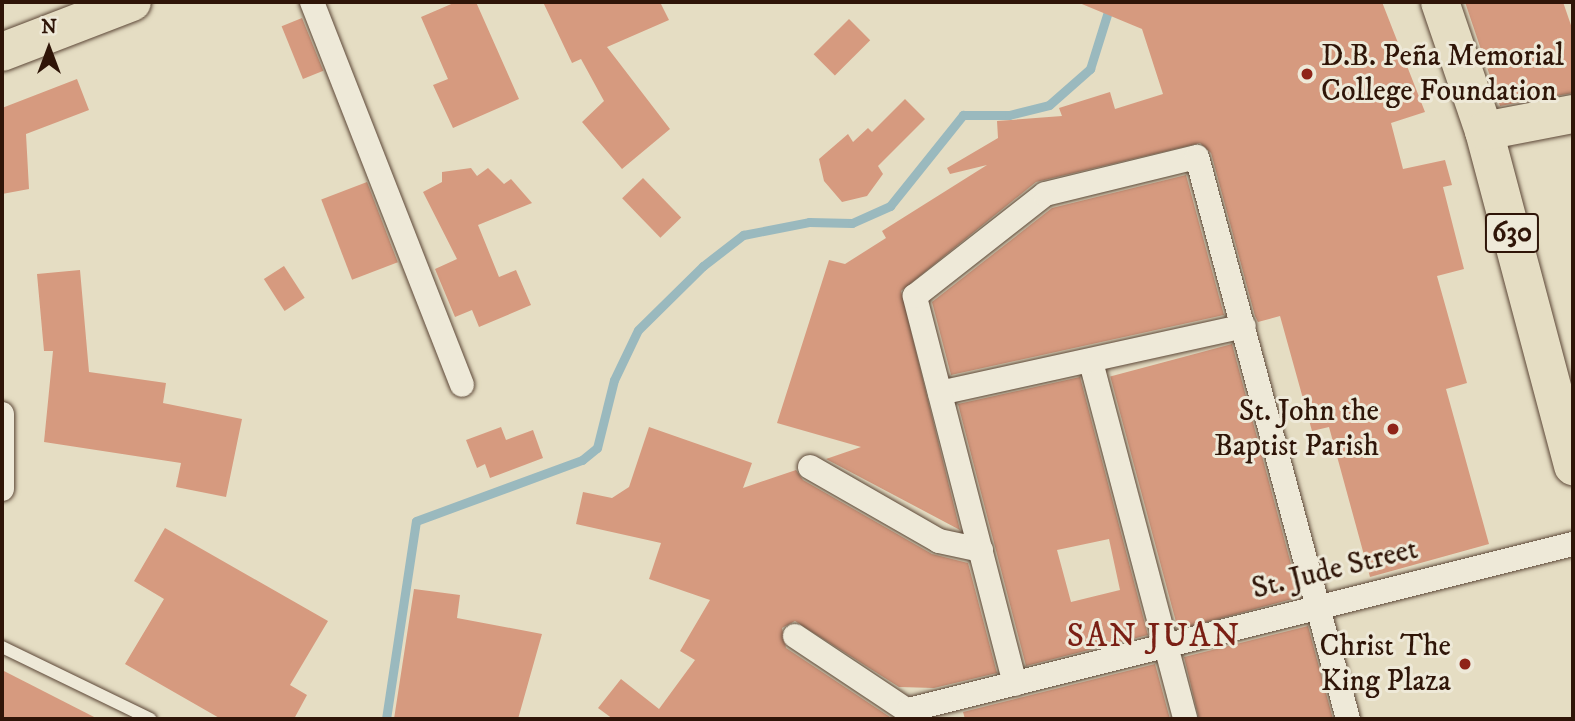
<!DOCTYPE html>
<meta charset="utf-8">
<style>
body{margin:0}
#map{position:relative;width:1575px;height:721px;overflow:hidden;background:#e5ddc3;font-family:"IM FELL DW Pica",serif}
div>[style]{position:absolute}
[style*='--x']{left:calc(var(--x)*1px);top:calc(var(--y)*1px);width:calc(var(--w)*1px);rotate:calc(var(--a)*1deg)}
.stream>*{height:9px;margin:-4.5px;padding:0 4.5px;transform-origin:4.5px;border-radius:4.5px;background:#9ab9be}
.building>*{inset:0;background:#d69a7f;transform-origin:0 0}
.roads{filter:drop-shadow(0 0 2px #5c4737) drop-shadow(0 0 2px #5c4737)}
.service>*{height:12px;margin:-6px;padding:0 6px;transform-origin:6px;border-radius:6px;background:#eee9d8}
.minor>*{height:24px;margin:-12px;padding:0 12px;transform-origin:12px;border-radius:12px;background:#eee9d8}
.primary>*{height:38px;margin:-19px;padding:0 19px;transform-origin:19px;border-radius:19px;background:#e5ddc3}
.dots>*{width:19px;height:19px;translate:-50% -50%;box-sizing:border-box;border:4px solid #eee9d8;border-radius:50%}
span{translate:-50% -50%;white-space:nowrap;text-align:center;line-height:1.15;-webkit-text-stroke:6px #eee9d8;paint-order:stroke}
.shield-label span{padding:2px 5px;background:#eee9d8;border:2px solid;border-radius:5px;-webkit-text-stroke-width:0}
.shield-label{font-size:28px;color:#2f1508;font-weight:700}
.poi-label{font-size:30px;color:#2f1508}
.left{translate:0 -50%;text-align:left}
.right{translate:-100% -50%;text-align:right}
.street-label{font-size:30px;color:#2f1508}
.quarter-label{font-size:33px;color:#7a1f14;letter-spacing:2px}
.frame{position:absolute;inset:0;border:4px solid #2f1508;pointer-events:none}
.north{position:absolute;left:14px;top:14px;width:70px;height:70px;-webkit-text-stroke:5px #eee9d8;paint-order:stroke;rotate:0deg;font-size:19px;font-weight:700;line-height:28px;text-align:center;color:#2f1508}
.north::after{content:'';display:block;margin:auto;width:24px;height:32px;background:#2f1508;clip-path:polygon(50% 0,100% 100%,50% 72%,0 100%)}
</style>
<div id="map">
<div class="stream">
<i style="--x:386;--y:719;--w:200;--a:-81.4"></i>
<i style="--x:416;--y:521;--w:177;--a:-20.2"></i>
<i style="--x:582;--y:460;--w:19;--a:-39"></i>
<i style="--x:597;--y:448;--w:70;--a:-76"></i>
<i style="--x:614;--y:380;--w:55;--a:-64.4"></i>
<i style="--x:638;--y:330;--w:91;--a:-44.6"></i>
<i style="--x:703;--y:266;--w:51;--a:-37.8"></i>
<i style="--x:743;--y:235;--w:67;--a:-11.1"></i>
<i style="--x:809;--y:222;--w:43;--a:1.3"></i>
<i style="--x:852;--y:223;--w:42;--a:-24.1"></i>
<i style="--x:890;--y:206;--w:117;--a:-51.3"></i>
<i style="--x:963;--y:115;--w:46;--a:0"></i>
<i style="--x:1009;--y:115;--w:41;--a:-14"></i>
<i style="--x:1049;--y:105;--w:55;--a:-41.3"></i>
<i style="--x:1090;--y:69;--w:70;--a:-72.6"></i>
</div>
<div class="building">
<i style="clip-path:polygon(456px 2px,476px 2px,519px 99px,453px 128px,433px 85px,448px 79px,421px 17px)"></i>
<i style="clip-path:polygon(543px 2px,660px 2px,669px 20px,607px 47px,670px 129px,622px 169px,582px 122px,604px 101px,581px 59px,572px 63px)"></i>
<i style="clip-path:polygon(1077px 2px,1382px 2px,1425px 112px,1391px 123px,1403px 169px,1445px 160px,1452px 185px,1443px 187px,1464px 269px,1437px 276px,1467px 383px,1446px 389px,1489px 544px,1370px 577px,1329px 427px,1312px 431px,1280px 316px,1258px 322px,1255px 316px,1211px 153px,1200px 143px,1036px 182px,901px 291px,960px 530px,826px 459px,861px 447px,777px 423px,829px 260px,845px 264px,886px 238px,882px 231px,987px 165px,950px 174px,947px 168px,998px 138px,997px 121px,1062px 116px,1059px 108px,1110px 92px,1115px 109px,1163px 94px,1142px 29px)"></i>
<i style="clip-path:polygon(1465px 2px,1563px 2px,1573px 31px,1573px 93px,1500px 106px)"></i>
<i style="left:302px;top:18px;width:57px;height:22px;rotate:68deg"></i>
<i style="left:849px;top:19px;width:30px;height:50px;rotate:45deg"></i>
<i style="clip-path:polygon(77px 79px,89px 110px,26px 134px,29px 189px,2px 194px,2px 108px)"></i>
<i style="clip-path:polygon(905px 99px,925px 119px,878px 166px,883px 174px,867px 196px,842px 202px,824px 181px,819px 159px,848px 134px,853px 142px,868px 128px,872px 132px)"></i>
<i style="clip-path:polygon(471px 168px,477px 176px,488px 168px,504px 184px,511px 179px,532px 203px,478px 225px,499px 277px,516px 270px,531px 305px,479px 327px,472px 310px,455px 317px,435px 269px,457px 259px,423px 192px,442px 182px,442px 172px)"></i>
<i style="clip-path:polygon(1186px 175px,1224px 315px,951px 375px,932px 302px,1052px 208px)"></i>
<i style="left:643px;top:178px;width:55px;height:29px;rotate:46deg"></i>
<i style="left:367px;top:182px;width:86px;height:49px;rotate:69deg"></i>
<i style="left:284px;top:266px;width:38px;height:24px;rotate:57deg"></i>
<i style="clip-path:polygon(80px 270px,89px 372px,166px 383px,163px 403px,242px 419px,226px 497px,176px 487px,181px 463px,44px 442px,53px 351px,44px 351px,37px 274px)"></i>
<i style="left:1232px;top:344px;width:262px;height:126px;rotate:75deg"></i>
<i style="clip-path:polygon(evenodd,1080px 377px,1148px 635px,1026px 666px,958px 404px,1080px 377px,1109px 539px,1120px 590px,1071px 602px,1057px 550px,1109px 539px)"></i>
<i style="clip-path:polygon(501px 427px,506px 440px,533px 430px,543px 458px,490px 478px,485px 464px,477px 468px,466px 440px)"></i>
<i style="clip-path:polygon(649px 427px,752px 463px,743px 488px,796px 470px,803px 480px,932px 554px,968px 563px,997px 673px,934px 688px,899px 687px,795px 621px,782px 628px,786px 648px,893px 719px,613px 719px,598px 708px,621px 679px,659px 709px,695px 660px,680px 651px,710px 600px,649px 579px,661px 543px,576px 524px,583px 492px,612px 498px,629px 487px)"></i>
<i style="clip-path:polygon(165px 528px,328px 621px,290px 685px,307px 695px,294px 719px,221px 719px,125px 664px,164px 599px,134px 581px)"></i>
<i style="clip-path:polygon(414px 589px,460px 595px,457px 618px,542px 634px,518px 719px,394px 719px)"></i>
<i style="clip-path:polygon(1308px 626px,1333px 719px,1199px 719px,1184px 657px)"></i>
<i style="clip-path:polygon(1155px 664px,1170px 719px,965px 719px,963px 712px)"></i>
<i style="clip-path:polygon(2px 670px,98px 719px,2px 719px)"></i>
</div>
<div class="roads">
<div class="service">
<i style="--x:2;--y:647;--w:165;--a:25.9"></i>
</div>
<div class="minor">
<i style="--x:312;--y:2;--w:411;--a:68.6"></i>
<i style="--x:1091;--y:362;--w:369;--a:75.2"></i>
<i style="--x:940;--y:393;--w:311;--a:-12.4"></i>
<i style="--x:2;--y:414;--w:75;--a:90"></i>
<i style="--x:810;--y:467;--w:149;--a:29.8"></i>
<i style="--x:939;--y:541;--w:43;--a:12.1"></i>
<i style="--x:795;--y:636;--w:150;--a:33.6"></i>
<i style="--x:1015;--y:684;--w:401;--a:-104.5"></i>
<i style="--x:915;--y:296;--w:165;--a:-38.1"></i>
<i style="--x:1045;--y:194;--w:156;--a:-13.7"></i>
<i style="--x:1197;--y:157;--w:582;--a:74.96"></i>
<i style="--x:909;--y:710;--w:684;--a:-14.04"></i>
</div>
<div class="primary">
<i style="--x:1440;--y:2;--w:136;--a:71.2"></i>
<i style="--x:1484;--y:131;--w:347;--a:75.1"></i>
<i style="--x:2;--y:52;--w:139;--a:-21"></i>
<i style="--x:1484;--y:131;--w:91;--a:-10.8"></i>
</div>
</div>
<div class="dots">
<i style="left:1307px;top:74px;background:#8f2418"></i>
<i style="left:1393px;top:429px;background:#8f2418"></i>
<i style="left:1465px;top:664px;background:#8f2418"></i>
</div>
<div class="shield-label">
<span style="left:1512px;top:233px">630</span>
</div>
<div class="poi-label">
<span class="left" style="left:1321px;top:74px">D.B. Peña Memorial<br>College Foundation</span>
<span class="right" style="left:1379px;top:429px">St. John the<br>Baptist Parish</span>
<span class="right" style="left:1451px;top:664px">Christ The<br>King Plaza</span>
</div>
<div class="street-label">
<span style="left:1335px;top:570px;rotate:-14deg">St. Jude Street</span>
</div>
<div class="quarter-label">
<span style="left:1154px;top:637px">SAN JUAN</span>
</div>
<div class="frame"></div>
<div class="north">N</div>
</div>
